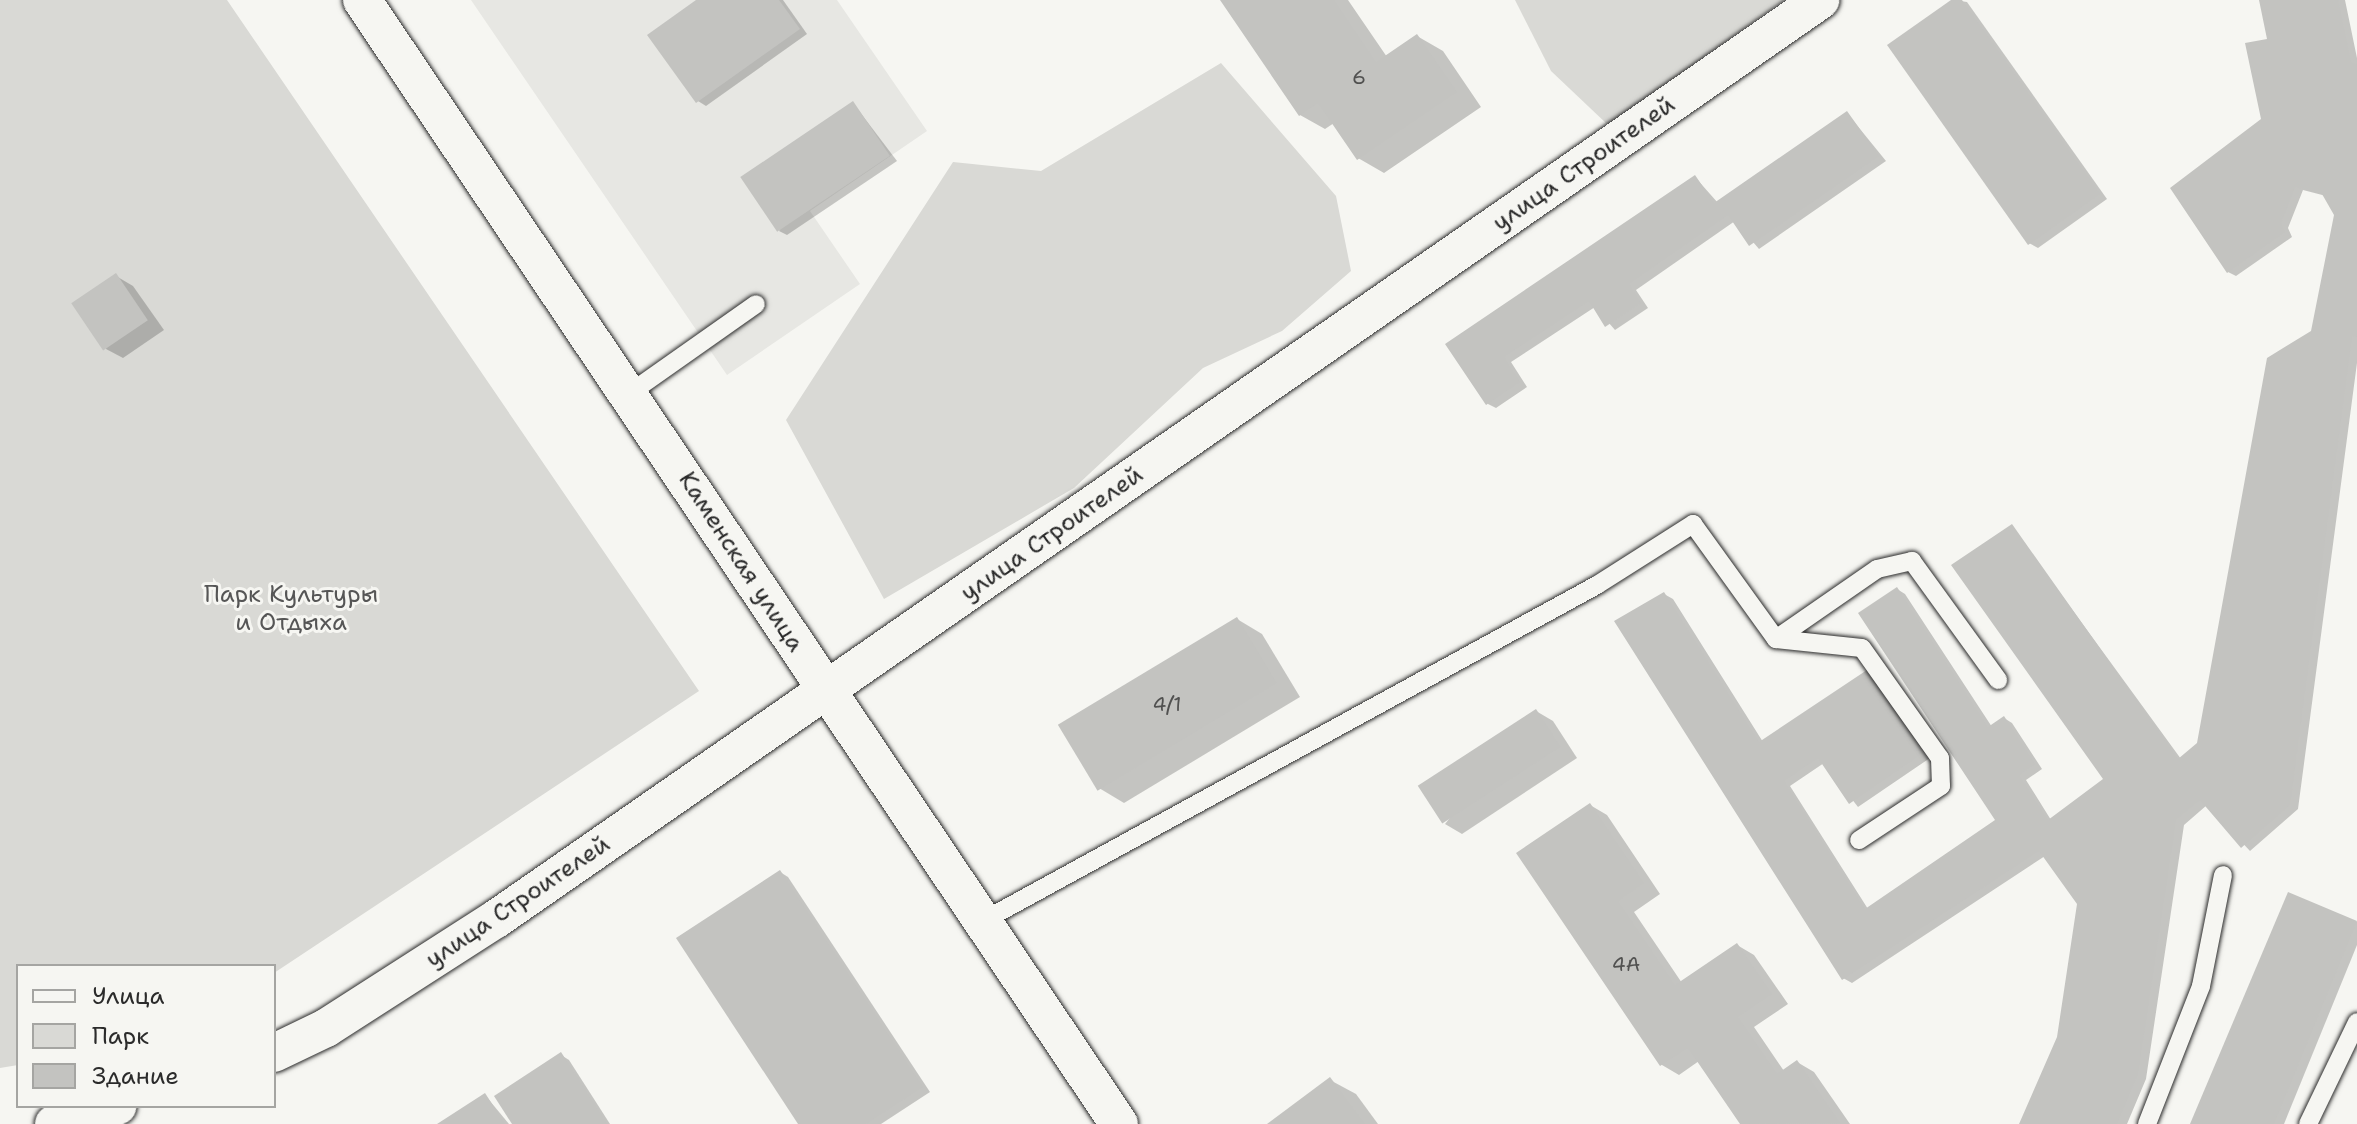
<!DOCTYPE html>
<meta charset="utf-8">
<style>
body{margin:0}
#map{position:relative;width:2357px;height:1124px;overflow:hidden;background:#f6f6f2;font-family:"Shantell Sans",sans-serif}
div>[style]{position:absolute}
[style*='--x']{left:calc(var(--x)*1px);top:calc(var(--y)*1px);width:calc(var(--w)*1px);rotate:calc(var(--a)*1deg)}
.built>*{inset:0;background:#e7e7e3}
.green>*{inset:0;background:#d9d9d5}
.shadow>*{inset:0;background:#0003}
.building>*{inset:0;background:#c3c3c0;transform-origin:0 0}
.roads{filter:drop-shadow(0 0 2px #2b2b2b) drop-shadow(0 0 2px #2b2b2b)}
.lane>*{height:18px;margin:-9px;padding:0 9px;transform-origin:9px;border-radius:9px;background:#f6f6f2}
.street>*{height:38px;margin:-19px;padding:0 19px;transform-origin:19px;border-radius:19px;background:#f6f6f2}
span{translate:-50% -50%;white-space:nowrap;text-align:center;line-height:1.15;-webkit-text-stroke:6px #f6f6f2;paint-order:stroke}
.number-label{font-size:20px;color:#515150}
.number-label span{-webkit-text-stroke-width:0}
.street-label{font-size:24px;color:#2b2b2b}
.park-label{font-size:24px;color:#565656}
.legend{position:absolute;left:16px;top:964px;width:260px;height:144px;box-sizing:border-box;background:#f6f6f2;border:2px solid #a5a5a2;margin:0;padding:10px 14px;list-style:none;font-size:24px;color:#2b2b2b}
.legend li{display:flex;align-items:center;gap:16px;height:40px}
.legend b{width:40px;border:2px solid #a5a5a2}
</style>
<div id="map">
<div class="built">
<i style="clip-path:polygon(471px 0,837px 0,927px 131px,810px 211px,860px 284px,727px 375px)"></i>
</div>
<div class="green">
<i style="clip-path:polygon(0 0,227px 0,699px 691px,274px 973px,274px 966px,18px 966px,18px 1065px,0 1068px)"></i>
<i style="clip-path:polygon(1515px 0,1784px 0,1608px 125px,1551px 71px)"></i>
<i style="clip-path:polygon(1221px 63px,1336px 196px,1351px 271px,1282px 331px,1203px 368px,1074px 488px,884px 599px,786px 420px,953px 162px,1041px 171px)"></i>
</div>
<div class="shadow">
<i style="clip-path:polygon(699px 0,783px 0,807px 34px,706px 106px,698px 101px)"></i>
<i style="clip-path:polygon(1222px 0,1348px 0,1387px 57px,1417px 36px,1443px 51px,1481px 107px,1384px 173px,1358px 158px,1334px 123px,1325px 129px,1300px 115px)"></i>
<i style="clip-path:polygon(1954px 0,1967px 2px,2107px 199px,2038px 248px,2029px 243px)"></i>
<i style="clip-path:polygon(2261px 0,2345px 0,2357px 58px,2357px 363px,2298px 809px,2250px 851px,2207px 805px,2184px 825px,2146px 1079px,2127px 1124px,2021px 1124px,2059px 1038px,2080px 904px,2045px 856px,1852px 983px,1843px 978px,1664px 594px,1673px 599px,1763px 742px,1875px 677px,1930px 758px,1858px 807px,1824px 763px,1790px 786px,1868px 909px,1998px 820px,1897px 589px,1905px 594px,1992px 727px,2004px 718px,2012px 723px,2042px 769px,2026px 780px,2051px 820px,2106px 780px,2012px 527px,2181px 759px,2199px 744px,2313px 332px,2336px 215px,2326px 196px,2303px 190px,2288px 228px,2292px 237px,2236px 276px,2228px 272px,2263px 120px,2270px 40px)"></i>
<i style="clip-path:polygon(853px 103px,897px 161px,787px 235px,779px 231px)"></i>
<i style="clip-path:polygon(1847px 113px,1886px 161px,1759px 249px,1735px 221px,1636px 290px,1648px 308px,1615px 330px,1595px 307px,1511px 362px,1527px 387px,1496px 408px,1488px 404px,1448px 344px,1695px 177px,1718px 203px)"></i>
<i style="clip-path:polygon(116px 276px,133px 286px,164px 330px,123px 358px,106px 349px)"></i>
<i style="clip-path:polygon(1237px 619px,1262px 634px,1300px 697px,1124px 803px,1099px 788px)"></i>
<i style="clip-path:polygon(1536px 711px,1553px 721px,1577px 758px,1462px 834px,1445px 824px)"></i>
<i style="clip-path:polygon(1590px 805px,1607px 815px,1660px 894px,1634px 912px,1682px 983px,1737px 945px,1754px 955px,1788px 1004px,1754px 1027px,1784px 1071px,1797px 1062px,1814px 1072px,1850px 1124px,1742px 1124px,1699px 1061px,1679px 1075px,1662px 1065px,1519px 854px)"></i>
<i style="clip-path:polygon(780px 872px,788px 877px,930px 1092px,881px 1124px,801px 1124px)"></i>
<i style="clip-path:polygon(2289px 894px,2357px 922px,2357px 945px,2284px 1124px,2192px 1124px)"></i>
<i style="clip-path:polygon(561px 1055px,569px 1060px,610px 1124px,514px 1124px)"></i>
<i style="clip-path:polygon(1330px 1080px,1356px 1094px,1378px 1124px,1270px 1124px)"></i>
<i style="clip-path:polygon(485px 1095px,509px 1124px,440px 1124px)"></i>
</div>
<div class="building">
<i style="clip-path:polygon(696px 0,779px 0,800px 29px,696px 103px,647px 35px)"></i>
<i style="clip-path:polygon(1220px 0,1334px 0,1376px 62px,1417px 34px,1457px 92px,1357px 160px,1318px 103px,1299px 116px)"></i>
<i style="clip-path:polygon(1951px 0,1962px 0,2100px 194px,2028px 245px,1887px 45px)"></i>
<i style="clip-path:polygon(2259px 0,2338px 0,2351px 62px,2357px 64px,2357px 337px,2352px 336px,2290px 805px,2241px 848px,2200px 800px,2176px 820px,2138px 1074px,2117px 1124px,2019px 1124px,2057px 1037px,2077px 904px,2039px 851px,1842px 980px,1614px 621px,1664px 592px,1759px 742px,1867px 670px,1923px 753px,1849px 804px,1818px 758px,1784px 781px,1865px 909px,1995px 820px,1858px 613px,1897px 587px,1988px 727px,2004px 716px,2035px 764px,2019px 775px,2048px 820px,2103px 779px,1951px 565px,2012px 524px,2178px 759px,2197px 743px,2267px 358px,2311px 331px,2334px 215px,2322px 194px,2295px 187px,2281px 223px,2285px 232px,2227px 273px,2170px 188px,2261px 119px,2245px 43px,2267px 39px)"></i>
<i style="left:853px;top:101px;width:66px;height:136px;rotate:56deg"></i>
<i style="clip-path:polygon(1847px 111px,1879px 156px,1749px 246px,1728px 215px,1629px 284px,1641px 303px,1605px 327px,1589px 301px,1504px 357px,1520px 382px,1486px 405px,1445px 344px,1695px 175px,1714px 203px)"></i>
<i style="left:116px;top:273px;width:57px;height:54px;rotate:56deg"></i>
<i style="left:1237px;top:617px;width:77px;height:209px;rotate:59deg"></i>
<i style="left:1536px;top:709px;width:45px;height:141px;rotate:57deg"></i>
<i style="clip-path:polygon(1590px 803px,1644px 883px,1618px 901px,1675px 985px,1737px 943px,1772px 994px,1738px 1017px,1777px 1074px,1797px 1060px,1840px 1123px,1740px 1124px,1688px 1048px,1660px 1066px,1516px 853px)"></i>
<i style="clip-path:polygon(780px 870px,923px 1087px,866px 1124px,798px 1124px,676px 938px)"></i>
<i style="clip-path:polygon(2288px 892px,2357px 921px,2274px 1124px,2190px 1124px)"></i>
<i style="clip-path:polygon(561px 1052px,607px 1124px,512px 1124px,494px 1096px)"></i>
<i style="clip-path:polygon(1330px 1077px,1365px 1124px,1267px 1124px)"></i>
<i style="clip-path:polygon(485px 1093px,505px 1124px,437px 1124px)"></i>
</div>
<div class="roads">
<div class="lane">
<i style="--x:630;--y:393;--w:154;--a:-35.2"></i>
<i style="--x:1776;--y:639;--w:86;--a:6"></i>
<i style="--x:1862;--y:648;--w:135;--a:54.7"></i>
<i style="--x:1940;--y:758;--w:28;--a:88"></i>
<i style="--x:1941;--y:786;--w:98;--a:146.6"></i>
<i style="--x:981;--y:922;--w:702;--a:-28.68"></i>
<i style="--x:1597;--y:585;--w:114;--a:-32.4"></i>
<i style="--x:1693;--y:524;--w:142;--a:54.2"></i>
<i style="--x:1776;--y:639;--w:123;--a:-34.7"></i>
<i style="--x:1877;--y:569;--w:36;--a:-13"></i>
<i style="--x:1912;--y:561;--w:147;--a:54.1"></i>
<i style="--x:2147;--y:1124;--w:148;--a:-68.6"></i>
<i style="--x:2201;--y:986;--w:113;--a:-78.8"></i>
<i style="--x:2308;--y:1124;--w:113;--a:-64.3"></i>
</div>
<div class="street">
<i style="--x:362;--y:0;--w:1355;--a:56.04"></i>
<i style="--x:274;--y:1053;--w:58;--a:-25.7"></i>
<i style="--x:326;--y:1028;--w:202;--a:-32.7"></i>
<i style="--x:496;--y:919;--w:1612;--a:-34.76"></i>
<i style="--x:54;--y:1124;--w:66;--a:-15.9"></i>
</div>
</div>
<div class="number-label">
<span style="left:1359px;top:77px">6</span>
<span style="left:1167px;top:704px">4/1</span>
<span style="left:1626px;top:964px">4А</span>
</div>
<div class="street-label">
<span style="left:1584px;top:164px;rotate:-35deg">улица Строителей</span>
<span style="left:1052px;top:534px;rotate:-35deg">улица Строителей</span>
<span style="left:741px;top:562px;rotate:57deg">Каменская улица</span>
<span style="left:518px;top:902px;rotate:-34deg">улица Строителей</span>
</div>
<div class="park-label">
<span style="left:291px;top:609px">Парк Культуры<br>и Отдыха</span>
</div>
<ul class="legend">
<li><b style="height:10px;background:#f6f6f2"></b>Улица</li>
<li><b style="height:22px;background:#d9d9d5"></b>Парк</li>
<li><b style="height:22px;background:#c3c3c0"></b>Здание</li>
</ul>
</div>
